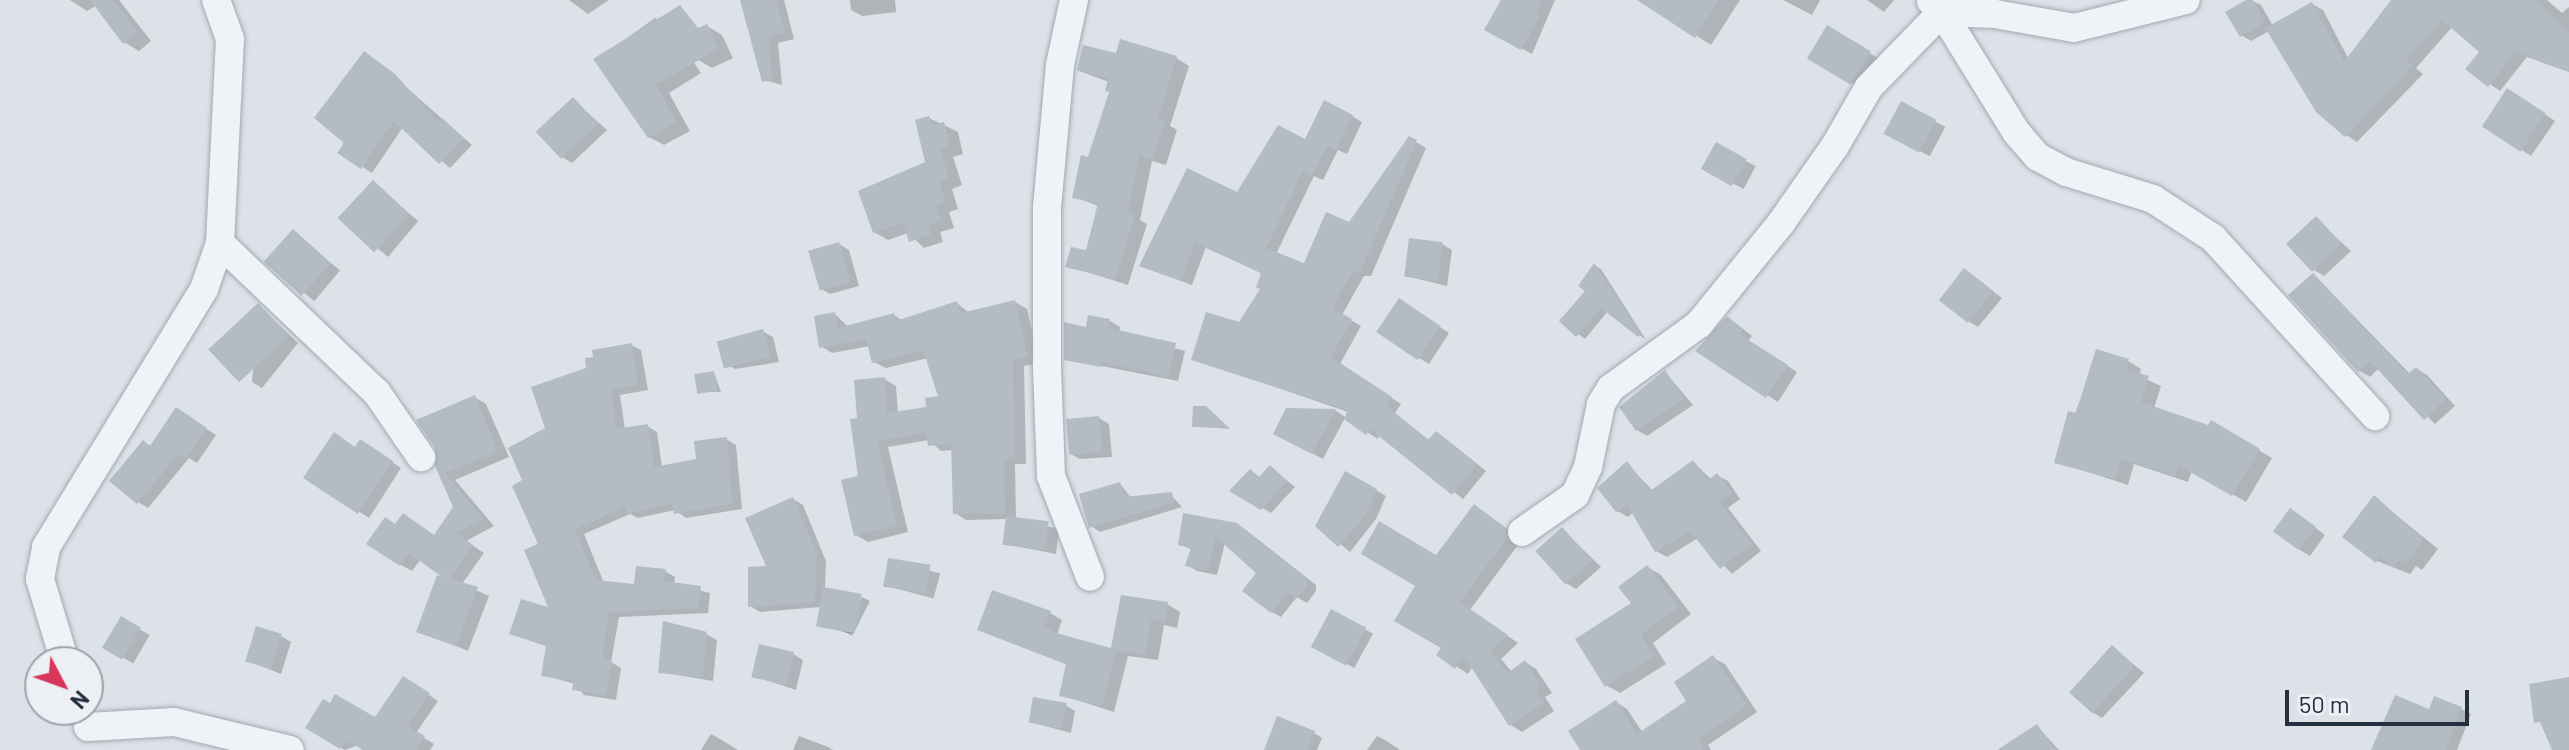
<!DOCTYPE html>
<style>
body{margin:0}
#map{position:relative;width:2569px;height:750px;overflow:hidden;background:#dce2e8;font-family:Barlow,sans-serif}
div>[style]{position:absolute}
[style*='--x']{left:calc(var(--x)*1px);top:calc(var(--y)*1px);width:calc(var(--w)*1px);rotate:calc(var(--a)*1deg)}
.shadow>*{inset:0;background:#0003;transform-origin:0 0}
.building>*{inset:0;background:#b3bbc5;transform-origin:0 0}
.roads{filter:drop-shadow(0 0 2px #a1a9b2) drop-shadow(0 0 2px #a1a9b2)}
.street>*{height:28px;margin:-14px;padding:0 14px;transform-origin:14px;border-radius:14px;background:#eff2f6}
span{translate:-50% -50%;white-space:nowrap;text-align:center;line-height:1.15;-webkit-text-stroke:6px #ecf0f5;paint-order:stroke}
.north{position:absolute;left:24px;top:646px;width:80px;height:80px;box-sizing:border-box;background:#ecf0f5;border:2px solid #9ca3ac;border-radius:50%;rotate:131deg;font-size:22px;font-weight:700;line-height:32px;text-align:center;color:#25303f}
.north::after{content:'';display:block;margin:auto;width:28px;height:36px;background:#d9355b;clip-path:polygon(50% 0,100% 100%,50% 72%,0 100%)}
.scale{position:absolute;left:2285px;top:690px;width:184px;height:36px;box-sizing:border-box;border:4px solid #25303f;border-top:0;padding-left:10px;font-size:24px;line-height:28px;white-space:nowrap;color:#25303f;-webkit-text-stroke:6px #ecf0f5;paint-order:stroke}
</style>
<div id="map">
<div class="shadow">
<i style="clip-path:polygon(70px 0,119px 0,151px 41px,139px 51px,124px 42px,97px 5px,87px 11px)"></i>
<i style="clip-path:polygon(569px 0,609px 0,588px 14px)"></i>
<i style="clip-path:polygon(742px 0,784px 0,794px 39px,778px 43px,782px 85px,764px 80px)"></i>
<i style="clip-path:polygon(850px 0,895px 0,896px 12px,862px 16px,851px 10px)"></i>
<i style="clip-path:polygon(1501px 0,1555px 0,1532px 54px,1487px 30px)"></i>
<i style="clip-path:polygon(1641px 0,1740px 0,1711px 45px)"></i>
<i style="clip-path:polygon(1783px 0,1820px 0,1812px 15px)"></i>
<i style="clip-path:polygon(1867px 0,1894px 0,1884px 12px)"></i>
<i style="clip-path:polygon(2250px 0,2261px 5px,2273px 26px,2312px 4px,2323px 10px,2349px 60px,2394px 0,2547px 0,2562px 13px,2569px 7px,2569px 72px,2527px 57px,2500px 91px,2468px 69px,2481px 52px,2453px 26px,2416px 68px,2423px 74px,2357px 142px,2346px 135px,2269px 31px,2251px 41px,2241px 35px)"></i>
<i style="clip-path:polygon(655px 18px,669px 26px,701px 73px,669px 93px,690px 131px,664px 145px,649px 137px,596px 60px)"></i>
<i style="clip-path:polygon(707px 26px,722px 35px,733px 58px,712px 68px,697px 59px)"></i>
<i style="left:1828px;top:28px;width:61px;height:35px;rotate:31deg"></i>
<i style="clip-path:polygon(1084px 48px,1118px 56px,1176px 58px,1189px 66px,1170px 126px,1177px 130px,1166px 165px,1152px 161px,1140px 220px,1147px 224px,1128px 285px,1068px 266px,1087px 252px,1099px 206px,1074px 197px,1111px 92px,1109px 82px,1079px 71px)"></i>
<i style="clip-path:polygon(374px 59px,472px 145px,450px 168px,403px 127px,372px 173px,340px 152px)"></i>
<i style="clip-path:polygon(2518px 96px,2555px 121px,2531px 156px,2484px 125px)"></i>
<i style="clip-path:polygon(573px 100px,607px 130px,572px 163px,562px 157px)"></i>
<i style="left:1902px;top:104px;width:49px;height:33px;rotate:28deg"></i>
<i style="clip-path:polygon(1352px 116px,1362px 122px,1347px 154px,1338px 150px,1323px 180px,1314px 176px,1276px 254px,1305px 266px,1350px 225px,1409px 138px,1426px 148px,1371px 276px,1364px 276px,1342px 315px,1361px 326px,1340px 364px,1401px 404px,1395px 413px,1430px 441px,1446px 439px,1486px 471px,1463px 499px,1380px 435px,1378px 439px,1345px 418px,1323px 459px,1275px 433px,1288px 410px,1336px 411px,1347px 418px,1348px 412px,1193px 359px,1240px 325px,1263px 289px,1263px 274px,1206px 247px,1192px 285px,1152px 270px,1305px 142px)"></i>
<i style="clip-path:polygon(929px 118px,958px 132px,963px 154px,953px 157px,962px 185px,952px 189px,958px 209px,949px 212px,954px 228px,940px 232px,943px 242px,924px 248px,908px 233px,888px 240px,874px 232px,927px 163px)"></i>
<i style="left:1716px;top:145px;width:45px;height:26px;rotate:28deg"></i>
<i style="left:373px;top:183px;width:59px;height:47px;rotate:40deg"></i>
<i style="clip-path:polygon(2316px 219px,2351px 251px,2324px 276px,2314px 270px)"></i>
<i style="left:294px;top:232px;width:60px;height:40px;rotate:40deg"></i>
<i style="clip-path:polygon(839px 244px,849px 250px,859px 286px,830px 294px,820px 288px)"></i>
<i style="clip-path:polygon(1442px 244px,1452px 250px,1447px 286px,1406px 276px)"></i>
<i style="clip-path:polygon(1594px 265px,1601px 269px,1646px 340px,1608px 311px,1585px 339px,1561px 321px,1588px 290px)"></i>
<i style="clip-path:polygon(1964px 270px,2002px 298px,1978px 327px,1968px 321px)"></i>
<i style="clip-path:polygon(2314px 275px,2411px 375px,2417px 369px,2427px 375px,2455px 406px,2435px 424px,2379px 368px,2370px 377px,2360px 371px,2291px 295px)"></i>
<i style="clip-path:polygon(1015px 302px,1027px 309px,1039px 363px,1024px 366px,1026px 464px,1015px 464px,1016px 519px,1059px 529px,1056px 554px,1005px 544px,1007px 519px,966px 520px,955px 513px,953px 450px,941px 451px,929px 440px,888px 447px,908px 532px,868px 542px,856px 535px,859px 420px,884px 379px,896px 386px,898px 414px,928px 409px,941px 398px,928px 358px,886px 368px,874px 362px,870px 346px,832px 353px,821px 346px,835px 314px,848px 327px,894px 315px,903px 321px,957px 303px,969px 313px)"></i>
<i style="clip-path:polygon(259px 306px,298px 343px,262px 388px,252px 382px)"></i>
<i style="clip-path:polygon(1410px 307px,1449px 333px,1429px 364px,1419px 358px)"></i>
<i style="clip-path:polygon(1110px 321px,1120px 327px,1119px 333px,1185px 351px,1178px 381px,1066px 359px,1087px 329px)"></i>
<i style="clip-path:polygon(1738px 325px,1752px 336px,1748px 341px,1797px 372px,1778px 402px,1698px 350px)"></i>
<i style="clip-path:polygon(762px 331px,773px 337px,779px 362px,735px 369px,725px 363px)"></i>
<i style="clip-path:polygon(631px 345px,641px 350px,648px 390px,620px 395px,625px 430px,647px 426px,657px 432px,662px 467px,698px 461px,726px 439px,736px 445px,742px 509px,686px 518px,675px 510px,638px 518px,630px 514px,584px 534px,604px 583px,635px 586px,665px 571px,675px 577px,674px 584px,710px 593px,708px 613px,619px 617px,611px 662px,621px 668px,616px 700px,584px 695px,575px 684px,543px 675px,548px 647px,511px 633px,551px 610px,525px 481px,548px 429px,589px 369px)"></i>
<i style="clip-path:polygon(2098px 352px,2128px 361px,2141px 369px,2139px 376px,2161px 386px,2154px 408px,2208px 427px,2211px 422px,2272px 458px,2246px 502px,2192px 470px,2188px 482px,2134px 464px,2128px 485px,2057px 462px)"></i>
<i style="clip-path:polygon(1665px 372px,1693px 405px,1647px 436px,1637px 430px)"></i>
<i style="clip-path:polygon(714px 373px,721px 392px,699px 392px)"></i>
<i style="clip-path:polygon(474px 397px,486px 404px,509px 457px,455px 480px,494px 526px,466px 541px,484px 553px,462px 584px,489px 596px,468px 651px,419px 631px,451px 581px,421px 559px,412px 571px,401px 565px,396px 526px,435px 536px,455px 508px,439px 471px)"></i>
<i style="clip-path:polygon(1211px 412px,1230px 429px,1194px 426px)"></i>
<i style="clip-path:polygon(186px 416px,216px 435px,197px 463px,189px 458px,148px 508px,138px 502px,144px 442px,152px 447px)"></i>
<i style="clip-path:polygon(1099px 418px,1109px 424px,1112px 457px,1080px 459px,1069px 453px)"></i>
<i style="clip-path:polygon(370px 447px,401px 468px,369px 518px,306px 477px,356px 449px)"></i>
<i style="clip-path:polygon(1693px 462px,1712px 480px,1718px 476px,1728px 481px,1740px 499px,1728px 508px,1761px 551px,1732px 574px,1698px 538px,1667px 557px,1656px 551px,1634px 512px,1628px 517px,1617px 511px,1627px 464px,1653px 491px)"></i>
<i style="clip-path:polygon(1271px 468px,1295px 487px,1271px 513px,1233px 490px,1250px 471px,1261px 478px)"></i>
<i style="clip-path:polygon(1346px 473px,1386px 496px,1376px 519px,1350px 552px,1318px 526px)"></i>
<i style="clip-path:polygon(1120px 484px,1132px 499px,1171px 495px,1182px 507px,1100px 532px,1091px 526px)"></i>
<i style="clip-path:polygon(2375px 498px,2438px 549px,2422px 570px,2416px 566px,2410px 574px,2377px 561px)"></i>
<i style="clip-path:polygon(793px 499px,803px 505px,826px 561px,825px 590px,861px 596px,851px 634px,818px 625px,821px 607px,760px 612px,750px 606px)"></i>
<i style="clip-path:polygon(1486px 514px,1517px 536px,1518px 545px,1470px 610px,1518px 643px,1501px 659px,1512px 672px,1525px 662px,1536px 669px,1552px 693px,1545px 697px,1554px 711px,1522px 732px,1511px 725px,1473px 666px,1468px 674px,1439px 655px,1444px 648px,1437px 558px)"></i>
<i style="clip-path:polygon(1185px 516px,1247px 531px,1316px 585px,1316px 591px,1307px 603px,1297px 597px,1281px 617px,1272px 612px,1259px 573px,1225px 543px,1217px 575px,1197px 571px,1187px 565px,1192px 550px,1180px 544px)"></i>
<i style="clip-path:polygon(2300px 516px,2325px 535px,2310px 556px,2300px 550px)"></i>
<i style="clip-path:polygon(1562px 529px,1601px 567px,1576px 589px,1566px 583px)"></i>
<i style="left:890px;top:560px;width:52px;height:26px;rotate:15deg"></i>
<i style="clip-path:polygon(1647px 567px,1661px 575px,1691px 614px,1653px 643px,1666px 664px,1620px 693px,1606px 685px)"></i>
<i style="left:862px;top:597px;width:9px;height:39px;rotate:27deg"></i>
<i style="clip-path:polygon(1167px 604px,1180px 612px,1177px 628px,1164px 625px,1158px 660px,1128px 656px,1114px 712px,1061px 695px,1068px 665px,979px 630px,1050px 613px,1062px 620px,1057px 635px,1113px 651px)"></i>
<i style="left:1332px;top:611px;width:47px;height:39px;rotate:29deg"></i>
<i style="left:122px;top:619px;width:32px;height:33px;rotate:30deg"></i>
<i style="clip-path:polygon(706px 634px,717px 640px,713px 681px,660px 672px)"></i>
<i style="clip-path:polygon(281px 636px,291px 642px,281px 674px,246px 660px)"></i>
<i style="clip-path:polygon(2112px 647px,2144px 673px,2102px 718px,2092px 712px)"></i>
<i style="clip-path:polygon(793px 654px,803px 660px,796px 690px,754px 676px)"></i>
<i style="clip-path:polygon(1713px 658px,1725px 664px,1757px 712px,1708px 745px,1711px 750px,1582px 750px,1616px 702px,1627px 709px,1643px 733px,1689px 701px)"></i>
<i style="clip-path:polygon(413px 684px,438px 701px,416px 733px,434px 744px,430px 750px,367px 750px,358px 745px,345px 750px,308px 728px,375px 720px)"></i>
<i style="clip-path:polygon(1065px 705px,1075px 711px,1071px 733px,1030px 722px)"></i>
<i style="clip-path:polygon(2461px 709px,2471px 714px,2457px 750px,2410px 750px,2430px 712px)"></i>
<i style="clip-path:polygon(2037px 726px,2059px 750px,2003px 750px)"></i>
<i style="clip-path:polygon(1314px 733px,1322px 738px,1317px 750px,1266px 750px)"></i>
<i style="clip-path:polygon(711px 734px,720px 739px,738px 750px,701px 750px)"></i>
<i style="clip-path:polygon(799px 736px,828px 747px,833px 750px,793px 750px)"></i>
<i style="clip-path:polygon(1377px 736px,1387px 741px,1400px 750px,1367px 750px)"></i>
</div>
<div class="building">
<i style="clip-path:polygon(90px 0,113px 0,138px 32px,123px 44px)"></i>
<i style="clip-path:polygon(740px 0,776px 0,785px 33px,769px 38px,772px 80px,762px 82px)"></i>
<i style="clip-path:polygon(1501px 0,1542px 0,1536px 14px,1540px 16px,1521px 50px,1484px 30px)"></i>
<i style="clip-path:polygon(1637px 0,1719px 0,1695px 38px)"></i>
<i style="clip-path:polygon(2246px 0,2253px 0,2265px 22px,2240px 37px,2225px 12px)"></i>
<i style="clip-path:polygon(2391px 0,2535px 0,2569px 32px,2569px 71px,2515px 52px,2488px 87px,2465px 69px,2479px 52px,2442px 20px,2406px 60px,2413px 66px,2345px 137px,2316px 112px,2265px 28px,2312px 2px,2344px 62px)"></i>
<i style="clip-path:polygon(680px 5px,698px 28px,707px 24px,719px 49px,656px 84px,677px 122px,648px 138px,593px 59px)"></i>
<i style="left:1827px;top:25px;width:51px;height:39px;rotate:31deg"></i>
<i style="clip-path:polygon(1120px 39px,1177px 56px,1158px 118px,1165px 120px,1153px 159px,1139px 155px,1128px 212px,1135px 215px,1115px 279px,1065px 267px,1071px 247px,1086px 250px,1098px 203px,1072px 198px,1081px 155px,1088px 157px,1109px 92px,1105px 91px,1108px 79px,1077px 70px,1083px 45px,1116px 53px)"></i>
<i style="clip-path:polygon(364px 51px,395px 74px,438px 122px,442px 118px,464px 138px,439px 164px,394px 121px,361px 169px,337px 153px,344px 143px,314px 118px)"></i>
<i style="left:2507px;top:88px;width:46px;height:46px;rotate:33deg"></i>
<i style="left:573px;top:97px;width:37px;height:51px;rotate:47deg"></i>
<i style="clip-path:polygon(1324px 100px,1353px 115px,1336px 150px,1327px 146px,1312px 176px,1303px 171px,1266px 248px,1304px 263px,1326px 212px,1349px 222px,1409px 136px,1417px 140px,1360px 272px,1353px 271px,1332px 308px,1352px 319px,1331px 357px,1392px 397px,1386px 406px,1428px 440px,1436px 431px,1477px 464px,1452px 495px,1370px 429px,1366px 435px,1345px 420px,1347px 410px,1191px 360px,1206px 312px,1239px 322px,1260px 289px,1256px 288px,1261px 273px,1195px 243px,1181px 281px,1139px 266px,1187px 168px,1237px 192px,1278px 125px,1305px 139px)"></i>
<i style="left:1901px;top:101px;width:40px;height:37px;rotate:28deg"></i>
<i style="clip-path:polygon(929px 116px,932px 125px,944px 122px,950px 147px,940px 149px,949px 178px,939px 181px,946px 202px,936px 205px,941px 220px,928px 225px,931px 234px,909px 242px,903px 223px,873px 233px,858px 191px,925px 162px,915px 120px)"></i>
<i style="left:1716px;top:142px;width:35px;height:31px;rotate:29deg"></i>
<i style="left:373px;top:180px;width:50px;height:52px;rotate:43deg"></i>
<i style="left:2316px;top:216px;width:38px;height:41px;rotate:47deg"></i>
<i style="left:293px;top:229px;width:51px;height:44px;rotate:42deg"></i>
<i style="left:1409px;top:238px;width:34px;height:39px;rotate:7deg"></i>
<i style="left:839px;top:242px;width:41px;height:32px;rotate:74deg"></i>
<i style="clip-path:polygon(1594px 263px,1641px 334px,1638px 337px,1601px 308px,1576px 337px,1559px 321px,1585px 291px,1578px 286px)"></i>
<i style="left:1964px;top:268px;width:37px;height:41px;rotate:38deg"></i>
<i style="clip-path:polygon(2313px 273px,2408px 374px,2416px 367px,2446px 399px,2424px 420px,2370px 361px,2358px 372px,2288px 295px)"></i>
<i style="left:1399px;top:298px;width:50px;height:41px;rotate:34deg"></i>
<i style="clip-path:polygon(1015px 300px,1028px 357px,1013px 360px,1015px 459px,1004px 459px,1005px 513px,953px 514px,951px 443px,928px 446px,926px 433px,877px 441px,897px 526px,854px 536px,841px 480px,858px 476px,850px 419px,857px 418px,854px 380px,885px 377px,887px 413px,926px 407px,925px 398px,938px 396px,923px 350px,872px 363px,866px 339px,819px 348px,814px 316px,835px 312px,838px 328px,894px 313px,896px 321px,957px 301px,961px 313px)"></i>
<i style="left:258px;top:303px;width:45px;height:68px;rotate:47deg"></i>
<i style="clip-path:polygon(1088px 315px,1110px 319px,1109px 328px,1176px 343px,1168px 377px,1102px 362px,1101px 367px,1064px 360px,1064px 322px,1086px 327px)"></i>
<i style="clip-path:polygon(1727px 316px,1743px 329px,1739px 334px,1788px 365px,1766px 398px,1695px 351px)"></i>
<i style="left:763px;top:329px;width:28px;height:48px;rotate:75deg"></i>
<i style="clip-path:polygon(632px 343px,638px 385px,611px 390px,616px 429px,648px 424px,654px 467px,696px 459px,694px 441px,727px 437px,732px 504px,674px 514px,672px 503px,627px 514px,625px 507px,575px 529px,596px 580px,634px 584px,636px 566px,666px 569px,664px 581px,701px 586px,698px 608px,609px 612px,602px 658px,612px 660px,606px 695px,572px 690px,574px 681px,541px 676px,546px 646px,509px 634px,521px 599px,548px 607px,524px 550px,538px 544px,512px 486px,522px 480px,508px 448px,545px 428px,531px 387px,586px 368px,585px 358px,593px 357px,592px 350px)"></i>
<i style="clip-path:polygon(2096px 349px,2129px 359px,2126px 369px,2149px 376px,2141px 402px,2208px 425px,2211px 420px,2260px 449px,2232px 496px,2178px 465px,2175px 476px,2121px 458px,2115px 479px,2054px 463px,2068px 411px,2076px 413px)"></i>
<i style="clip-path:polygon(1665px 370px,1684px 399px,1636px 431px,1619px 407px)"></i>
<i style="left:714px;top:371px;width:20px;height:20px;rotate:81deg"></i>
<i style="clip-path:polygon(475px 395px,498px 451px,445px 473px,484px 519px,457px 533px,473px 545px,450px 579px,478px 587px,456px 646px,416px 632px,437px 575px,442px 577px,409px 553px,400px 566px,366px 544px,385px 517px,395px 524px,403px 513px,434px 535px,453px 507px,435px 466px,435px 448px,416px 420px)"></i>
<i style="clip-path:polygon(1193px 406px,1206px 406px,1229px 428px,1192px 427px)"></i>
<i style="clip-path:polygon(176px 407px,207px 428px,186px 459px,178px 454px,137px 504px,109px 481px,143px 440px,150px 446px)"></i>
<i style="clip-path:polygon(1286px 408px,1336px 409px,1312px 454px,1273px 434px)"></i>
<i style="left:1099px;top:416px;width:36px;height:33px;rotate:85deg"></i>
<i style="clip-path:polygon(334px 432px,355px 447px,360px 439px,393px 461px,358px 514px,303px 478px)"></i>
<i style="clip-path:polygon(1693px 460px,1708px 480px,1717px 473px,1732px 493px,1719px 502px,1752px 544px,1720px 569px,1690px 531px,1655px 552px,1627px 505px,1616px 512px,1597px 488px,1627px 461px,1650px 491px)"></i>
<i style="clip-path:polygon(1270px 465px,1287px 481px,1261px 510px,1229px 491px,1250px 469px,1259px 477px)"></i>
<i style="clip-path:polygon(1345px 471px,1377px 489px,1366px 514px,1338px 547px,1315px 526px)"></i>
<i style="clip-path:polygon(1120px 482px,1125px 497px,1172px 492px,1174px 502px,1089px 528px,1079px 494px)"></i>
<i style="clip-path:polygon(2374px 495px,2423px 539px,2406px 563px,2400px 558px,2394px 567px,2380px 557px,2376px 563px,2342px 537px)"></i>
<i style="clip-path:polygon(793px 497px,817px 554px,815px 602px,748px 607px,748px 567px,766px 566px,745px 518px)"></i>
<i style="clip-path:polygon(1474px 504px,1506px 528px,1507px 538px,1460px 602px,1508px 635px,1490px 651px,1508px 673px,1525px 660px,1541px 686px,1535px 690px,1544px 704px,1509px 726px,1464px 656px,1455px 669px,1436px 655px,1441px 648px,1394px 621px,1415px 586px,1361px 554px,1379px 521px,1436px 555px)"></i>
<i style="left:2290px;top:508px;width:32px;height:29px;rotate:36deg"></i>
<i style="clip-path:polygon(1183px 513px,1237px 523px,1307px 578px,1307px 586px,1296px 599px,1288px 592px,1271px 613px,1242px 591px,1256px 573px,1216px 537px,1207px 571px,1185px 566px,1191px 548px,1178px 545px)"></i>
<i style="left:1006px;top:516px;width:43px;height:29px;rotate:7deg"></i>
<i style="left:1562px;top:527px;width:45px;height:36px;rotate:48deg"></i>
<i style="left:888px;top:558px;width:43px;height:29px;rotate:9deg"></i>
<i style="clip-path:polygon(1647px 565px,1679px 606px,1641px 635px,1653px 656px,1605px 687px,1575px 639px,1631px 603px,1618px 587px)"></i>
<i style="left:823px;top:587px;width:39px;height:40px;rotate:10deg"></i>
<i style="clip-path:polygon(992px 590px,1051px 611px,1045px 626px,1056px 633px,1111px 648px,1121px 595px,1168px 602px,1165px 622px,1151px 620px,1145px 655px,1116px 650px,1102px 706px,1059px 696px,1066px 664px,977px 630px)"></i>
<i style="left:1331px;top:609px;width:40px;height:43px;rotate:28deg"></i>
<i style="left:121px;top:616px;width:23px;height:37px;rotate:31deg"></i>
<i style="clip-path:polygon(663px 621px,707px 632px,703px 677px,658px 673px)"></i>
<i style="left:256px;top:626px;width:27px;height:37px;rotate:17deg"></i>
<i style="left:759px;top:644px;width:36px;height:34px;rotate:13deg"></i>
<i style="left:2112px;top:645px;width:31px;height:64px;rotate:42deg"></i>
<i style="clip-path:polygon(1713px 655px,1747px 705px,1698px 738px,1703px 750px,1580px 750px,1568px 731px,1616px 700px,1637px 734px,1686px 701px,1674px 682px)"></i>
<i style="clip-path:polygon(403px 676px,430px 693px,407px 726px,425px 736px,417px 750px,363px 750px,346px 740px,340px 749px,305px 728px,323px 699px,330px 703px,335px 694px,375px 717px)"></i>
<i style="clip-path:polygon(2569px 677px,2569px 750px,2552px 750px,2540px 722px,2534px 723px,2529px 684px)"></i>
<i style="clip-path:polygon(2395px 695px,2429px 709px,2434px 696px,2462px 707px,2445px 750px,2371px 750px)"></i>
<i style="left:1033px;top:697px;width:34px;height:26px;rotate:10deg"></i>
<i style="clip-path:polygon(1277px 716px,1315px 731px,1307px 750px,1264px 750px)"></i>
<i style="clip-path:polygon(2037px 724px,2055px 750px,1997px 750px)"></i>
</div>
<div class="roads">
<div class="street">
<i style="--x:1074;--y:0;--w:66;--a:102.2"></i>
<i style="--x:1060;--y:65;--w:143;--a:95.2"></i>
<i style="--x:1047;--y:207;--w:160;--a:90"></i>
<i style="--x:1047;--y:367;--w:109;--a:87.9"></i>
<i style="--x:1051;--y:476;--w:108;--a:68.9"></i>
<i style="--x:1931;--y:1;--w:16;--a:45"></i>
<i style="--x:1942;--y:12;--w:53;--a:2.2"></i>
<i style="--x:1995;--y:14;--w:80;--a:10"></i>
<i style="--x:2074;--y:28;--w:115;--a:-14"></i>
<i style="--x:220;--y:243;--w:217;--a:43.7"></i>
<i style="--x:377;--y:393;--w:78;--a:55.5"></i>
<i style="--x:1522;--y:532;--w:65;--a:-34.9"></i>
<i style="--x:1575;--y:495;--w:31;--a:-65"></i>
<i style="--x:1588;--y:467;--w:64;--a:-78.3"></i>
<i style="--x:1601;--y:404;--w:19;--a:-58"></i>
<i style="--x:1611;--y:388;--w:109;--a:-36"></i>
<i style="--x:1699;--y:324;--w:130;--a:-50.9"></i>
<i style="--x:1781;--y:223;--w:94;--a:-55"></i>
<i style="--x:1835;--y:146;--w:68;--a:-60"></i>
<i style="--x:1869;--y:87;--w:105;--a:-45.8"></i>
<i style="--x:1942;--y:12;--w:141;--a:58.3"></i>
<i style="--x:2016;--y:132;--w:33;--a:49"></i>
<i style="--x:2038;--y:157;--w:32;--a:28"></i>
<i style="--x:2066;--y:172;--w:91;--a:17.2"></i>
<i style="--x:2153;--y:199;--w:72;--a:33"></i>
<i style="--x:2213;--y:238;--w:241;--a:47.7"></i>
<i style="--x:65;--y:662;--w:87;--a:-106.8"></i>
<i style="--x:40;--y:579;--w:33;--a:-79"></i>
<i style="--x:46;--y:547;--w:303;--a:-58.5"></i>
<i style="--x:204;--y:289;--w:49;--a:-70.8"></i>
<i style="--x:220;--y:243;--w:204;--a:-87.2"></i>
<i style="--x:230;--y:39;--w:41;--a:-109.7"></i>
<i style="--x:88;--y:727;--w:86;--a:-3.3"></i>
<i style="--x:174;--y:722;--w:119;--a:13.6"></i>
</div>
</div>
<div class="north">N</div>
<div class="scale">50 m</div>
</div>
